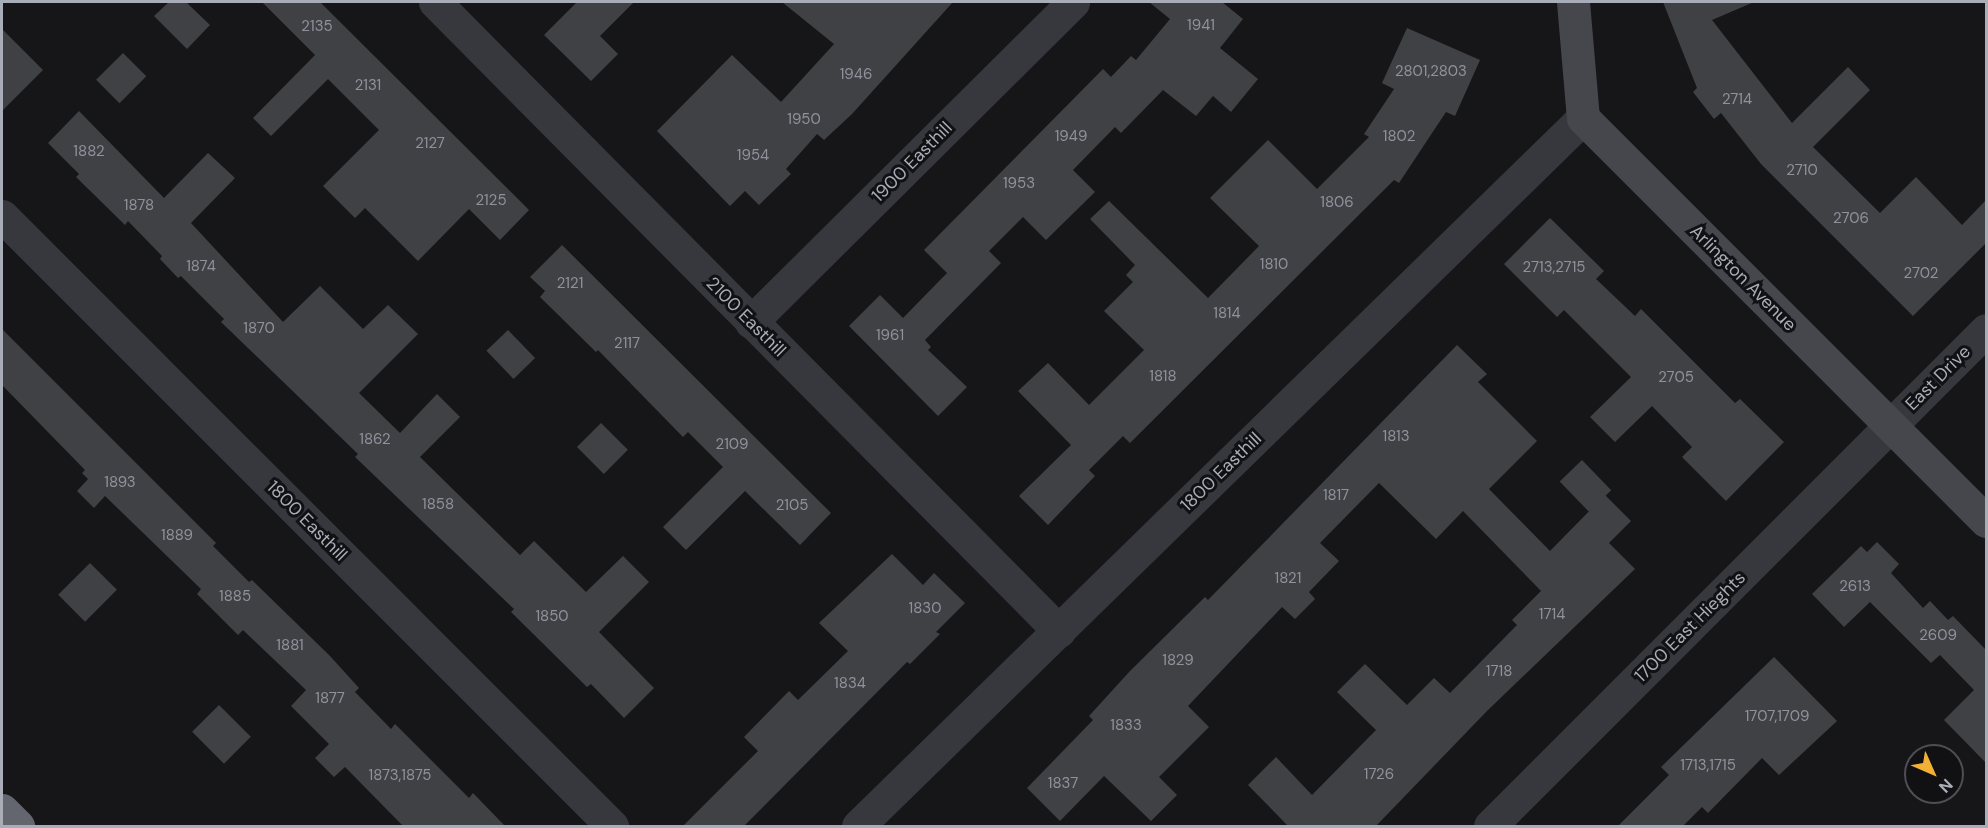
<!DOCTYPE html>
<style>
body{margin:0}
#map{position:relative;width:1988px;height:828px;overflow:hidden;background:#161618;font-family:"DM Sans",sans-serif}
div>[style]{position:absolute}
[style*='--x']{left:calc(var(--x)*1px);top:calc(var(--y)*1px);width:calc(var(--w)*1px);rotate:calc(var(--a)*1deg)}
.building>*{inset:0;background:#404145;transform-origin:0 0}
.street>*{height:33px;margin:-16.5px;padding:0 16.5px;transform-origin:16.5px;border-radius:16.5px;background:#37383d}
.secondary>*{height:33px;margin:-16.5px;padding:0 16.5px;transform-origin:16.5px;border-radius:16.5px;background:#45474d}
.highway>*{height:33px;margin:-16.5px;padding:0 16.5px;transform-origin:16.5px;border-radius:16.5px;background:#63666e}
span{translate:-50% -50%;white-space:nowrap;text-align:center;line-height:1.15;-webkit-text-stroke:6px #111113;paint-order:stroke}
.number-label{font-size:15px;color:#8e929b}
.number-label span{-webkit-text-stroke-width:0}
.street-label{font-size:18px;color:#a8adb8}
.frame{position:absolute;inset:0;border:3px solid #a8adb8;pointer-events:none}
.north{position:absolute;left:1904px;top:744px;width:60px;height:60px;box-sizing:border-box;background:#111113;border:2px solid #4d4f55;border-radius:50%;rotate:135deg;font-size:16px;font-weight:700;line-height:24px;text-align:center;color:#a8adb8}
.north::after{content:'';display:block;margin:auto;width:21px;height:27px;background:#f2b134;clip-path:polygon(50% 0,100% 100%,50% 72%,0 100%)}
</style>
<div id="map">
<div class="building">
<i style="clip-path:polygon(169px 2px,186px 2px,210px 25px,187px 49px,154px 16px)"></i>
<i style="clip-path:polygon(262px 2px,320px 2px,529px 210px,500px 240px,469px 209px,418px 261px,365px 208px,355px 218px,323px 186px,379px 130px,328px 79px,271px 136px,253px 118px,315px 55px)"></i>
<i style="clip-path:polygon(577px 2px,634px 2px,600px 36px,618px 54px,591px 81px,544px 35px)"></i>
<i style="clip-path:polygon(782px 2px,953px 2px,852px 114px,824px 140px,817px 134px,786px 169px,791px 174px,759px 205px,745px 191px,730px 206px,657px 131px,732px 55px,781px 102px,834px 44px)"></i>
<i style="clip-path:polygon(1149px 2px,1222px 2px,1243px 19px,1220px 48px,1258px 79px,1231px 112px,1213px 96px,1196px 116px,1163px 90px,1121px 133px,1115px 127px,1073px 170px,1095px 192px,1046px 240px,1023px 217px,989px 251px,1001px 263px,925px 340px,931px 347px,928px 350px,967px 387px,938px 416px,849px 326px,880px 295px,903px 318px,947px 273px,924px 250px,1103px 69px,1111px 77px,1131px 56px,1136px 60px,1170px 19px)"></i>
<i style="clip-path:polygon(1663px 2px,1754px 2px,1712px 20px,1792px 123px,1848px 67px,1870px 90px,1813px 147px,1880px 213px,1916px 177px,1962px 225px,1986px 200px,1986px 243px,1913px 316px,1761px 164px,1721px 113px,1714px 119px,1693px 92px,1697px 88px)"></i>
<i style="clip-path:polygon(1407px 28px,1480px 60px,1455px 116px,1446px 112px,1399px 183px,1394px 180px,1130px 443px,1123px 436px,1089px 470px,1095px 476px,1048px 525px,1019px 496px,1071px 445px,1018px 391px,1048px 363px,1089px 405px,1144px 350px,1104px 311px,1133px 282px,1126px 275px,1135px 265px,1090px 219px,1109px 201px,1208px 298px,1259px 246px,1210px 198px,1268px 140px,1317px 189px,1369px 137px,1364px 134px,1394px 89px,1382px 83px)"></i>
<i style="clip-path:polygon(2px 29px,43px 70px,2px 111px)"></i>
<i style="left:123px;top:53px;width:33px;height:38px;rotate:45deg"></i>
<i style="clip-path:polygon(79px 111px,164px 198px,208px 153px,235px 178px,191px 223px,283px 322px,320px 286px,363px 329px,388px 305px,418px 334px,359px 393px,400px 433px,437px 394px,460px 417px,420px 457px,520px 555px,534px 541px,586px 592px,623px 556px,649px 582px,599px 632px,654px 688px,624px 718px,591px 684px,587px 687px,511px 612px,514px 609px,355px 457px,358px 454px,221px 322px,224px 319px,181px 276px,178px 278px,160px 259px,162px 256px,128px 221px,125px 225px,76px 177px,79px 174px,48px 143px)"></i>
<i style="clip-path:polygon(1550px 218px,1604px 271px,1596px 279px,1635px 316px,1641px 309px,1735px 403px,1740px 399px,1784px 442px,1726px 501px,1682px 457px,1692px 447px,1652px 406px,1615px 442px,1590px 417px,1631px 377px,1564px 310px,1557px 317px,1504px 264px)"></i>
<i style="clip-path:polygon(562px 245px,831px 513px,800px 545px,745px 491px,686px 550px,663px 527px,723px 467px,688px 432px,683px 437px,598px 350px,596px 352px,540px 297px,545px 291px,530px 277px)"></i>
<i style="clip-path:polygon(2px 329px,216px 543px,213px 546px,249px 582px,252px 580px,330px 656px,359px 688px,355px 692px,391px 729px,395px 724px,469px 798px,473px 793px,505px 826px,403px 826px,345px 767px,334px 777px,315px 758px,329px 744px,291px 706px,306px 690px,243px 630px,238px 635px,197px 594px,201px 589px,105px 496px,94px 508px,77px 491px,88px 479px,82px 473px,85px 470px,2px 385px)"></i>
<i style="left:508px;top:330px;width:39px;height:30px;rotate:46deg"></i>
<i style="clip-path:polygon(1457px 345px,1487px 374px,1478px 382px,1537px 441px,1489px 489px,1550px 551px,1605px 495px,1631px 521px,1609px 543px,1635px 569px,1487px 711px,1376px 826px,1288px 826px,1248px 785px,1276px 757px,1312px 795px,1376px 730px,1337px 692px,1365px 664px,1407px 705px,1434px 678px,1450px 693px,1517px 625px,1512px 620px,1541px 591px,1463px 511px,1436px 539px,1379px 483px,1320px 543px,1339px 561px,1309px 592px,1315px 599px,1295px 619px,1282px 607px,1188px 706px,1209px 727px,1159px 777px,1177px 795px,1151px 821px,1104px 776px,1060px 821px,1027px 788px,1093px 720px,1089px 716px,1130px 671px,1205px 597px,1208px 600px)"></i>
<i style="left:601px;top:423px;width:38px;height:34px;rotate:45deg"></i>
<i style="left:1582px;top:460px;width:42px;height:31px;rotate:46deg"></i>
<i style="clip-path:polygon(1877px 542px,1899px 564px,1891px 573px,1923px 608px,1930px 601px,1948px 620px,1953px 616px,1986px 650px,1986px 763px,1944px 720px,1974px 690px,1940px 655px,1931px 663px,1870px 602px,1844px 627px,1812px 594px,1861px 546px,1867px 552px)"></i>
<i style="clip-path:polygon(892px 554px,923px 585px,934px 573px,965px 603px,936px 632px,940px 634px,910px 664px,907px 662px,744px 826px,683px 826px,758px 751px,744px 737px,789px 691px,798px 700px,848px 651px,819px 623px)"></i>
<i style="left:90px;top:563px;width:38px;height:45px;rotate:45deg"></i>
<i style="clip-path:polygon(1774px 657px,1837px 721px,1779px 775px,1762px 758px,1708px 813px,1702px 807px,1683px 826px,1618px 826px,1669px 775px,1661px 767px)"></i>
<i style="left:219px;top:705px;width:45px;height:38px;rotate:45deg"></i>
</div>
<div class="street">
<i style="--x:435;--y:2;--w:886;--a:45.23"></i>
<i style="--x:2;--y:216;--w:863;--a:45"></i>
<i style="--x:751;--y:322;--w:454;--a:-44.8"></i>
<i style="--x:858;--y:826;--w:1013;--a:-44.32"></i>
<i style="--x:1490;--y:826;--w:701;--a:-45"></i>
</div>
<div class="secondary">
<i style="--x:1573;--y:2;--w:116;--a:85.1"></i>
<i style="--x:1583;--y:118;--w:570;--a:45"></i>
</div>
<div class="highway">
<i style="--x:2;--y:810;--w:23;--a:45"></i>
</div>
<div class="number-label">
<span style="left:1201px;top:26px">1941</span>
<span style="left:317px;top:27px">2135</span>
<span style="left:1431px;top:72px">2801,2803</span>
<span style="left:856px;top:75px">1946</span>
<span style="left:368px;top:86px">2131</span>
<span style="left:1737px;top:100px">2714</span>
<span style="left:804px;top:120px">1950</span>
<span style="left:1071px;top:137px">1949</span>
<span style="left:1399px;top:137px">1802</span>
<span style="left:430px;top:144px">2127</span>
<span style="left:89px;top:152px">1882</span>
<span style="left:753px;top:156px">1954</span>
<span style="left:1802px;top:171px">2710</span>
<span style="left:1019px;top:184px">1953</span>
<span style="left:491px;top:201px">2125</span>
<span style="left:1337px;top:203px">1806</span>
<span style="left:139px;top:206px">1878</span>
<span style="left:1851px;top:219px">2706</span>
<span style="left:1274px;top:265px">1810</span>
<span style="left:201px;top:267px">1874</span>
<span style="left:1554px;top:268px">2713,2715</span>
<span style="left:1921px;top:274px">2702</span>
<span style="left:570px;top:284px">2121</span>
<span style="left:1227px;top:314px">1814</span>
<span style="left:259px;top:329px">1870</span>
<span style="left:890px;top:336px">1961</span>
<span style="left:627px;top:344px">2117</span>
<span style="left:1163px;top:377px">1818</span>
<span style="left:1676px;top:378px">2705</span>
<span style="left:1396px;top:437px">1813</span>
<span style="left:375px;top:440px">1862</span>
<span style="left:732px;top:445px">2109</span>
<span style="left:120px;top:483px">1893</span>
<span style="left:1336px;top:496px">1817</span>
<span style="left:438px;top:505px">1858</span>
<span style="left:792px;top:506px">2105</span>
<span style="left:177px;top:536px">1889</span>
<span style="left:1288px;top:579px">1821</span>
<span style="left:1855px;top:587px">2613</span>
<span style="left:235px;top:597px">1885</span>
<span style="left:925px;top:609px">1830</span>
<span style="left:1552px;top:615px">1714</span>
<span style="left:552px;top:617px">1850</span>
<span style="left:1938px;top:636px">2609</span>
<span style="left:290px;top:646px">1881</span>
<span style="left:1178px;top:661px">1829</span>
<span style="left:1499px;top:672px">1718</span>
<span style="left:850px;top:684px">1834</span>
<span style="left:330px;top:699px">1877</span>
<span style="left:1777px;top:717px">1707,1709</span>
<span style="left:1126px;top:726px">1833</span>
<span style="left:1708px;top:766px">1713,1715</span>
<span style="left:1379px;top:775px">1726</span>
<span style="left:400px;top:776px">1873,1875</span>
<span style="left:1063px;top:784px">1837</span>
</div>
<div class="street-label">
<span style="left:912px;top:162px;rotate:-45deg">1900 Easthill</span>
<span style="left:1743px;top:278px;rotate:45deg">Arlington Avenue</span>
<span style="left:746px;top:317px;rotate:45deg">2100 Easthill</span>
<span style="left:1938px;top:378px;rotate:-45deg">East Drive</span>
<span style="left:1221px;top:472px;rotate:-44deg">1800 Easthill</span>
<span style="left:307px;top:521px;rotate:45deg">1800 Easthill</span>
<span style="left:1690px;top:627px;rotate:-45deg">1700 East Hieghts</span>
</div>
<div class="frame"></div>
<div class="north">N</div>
</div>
